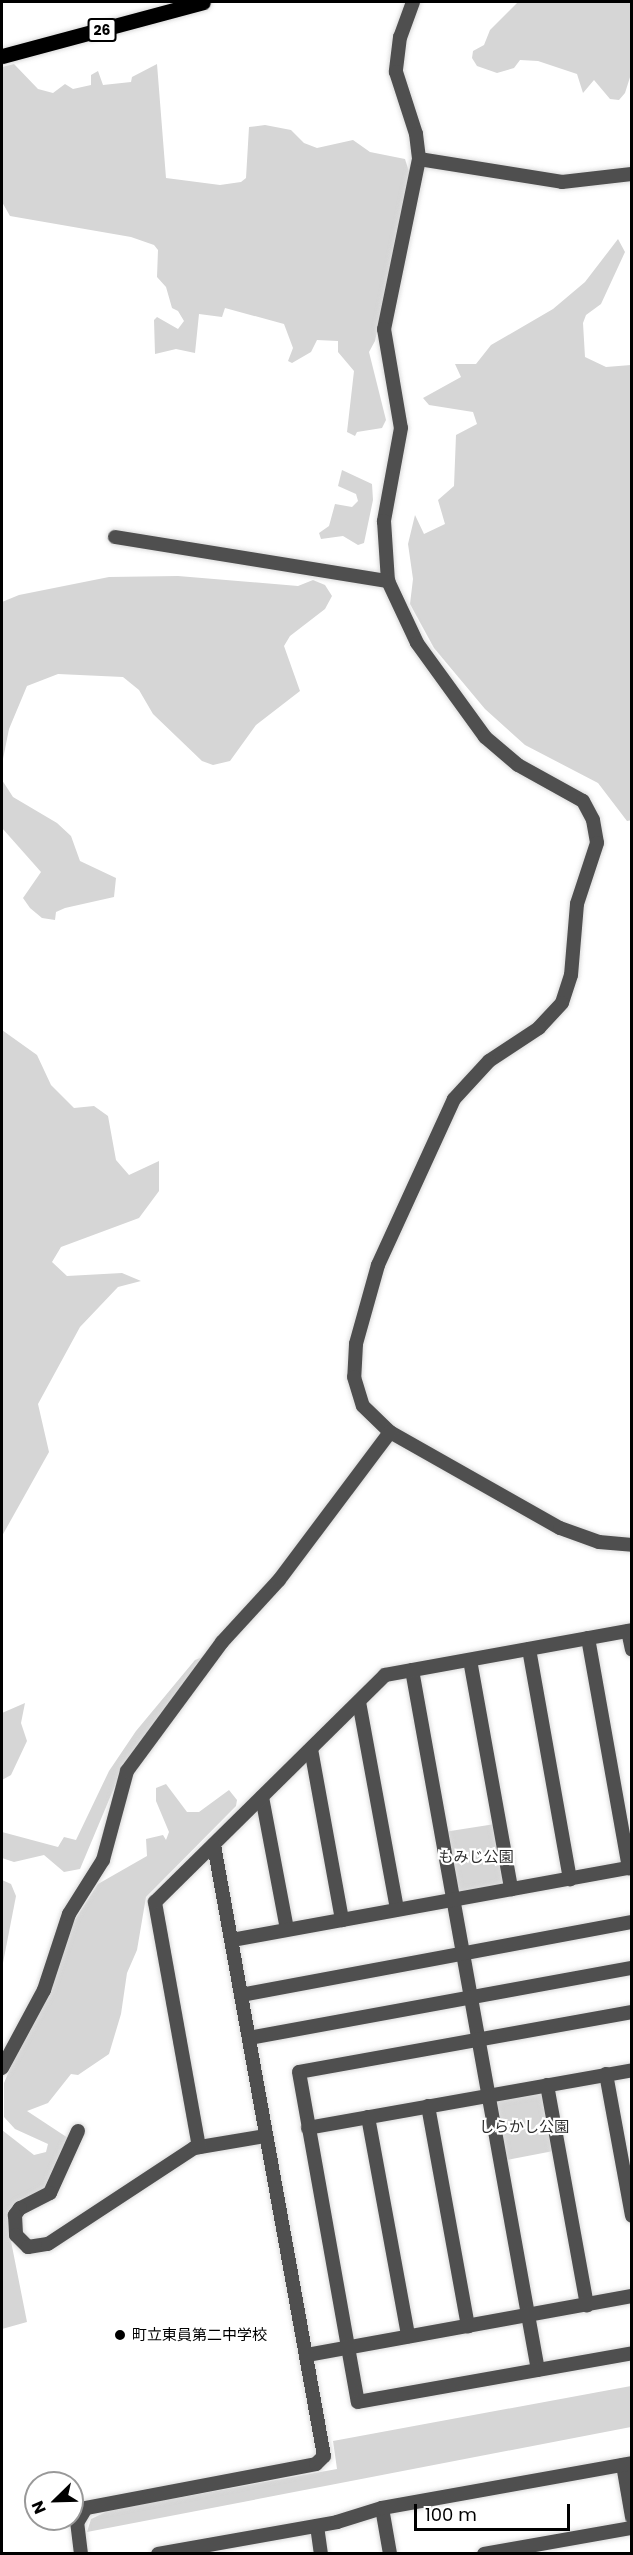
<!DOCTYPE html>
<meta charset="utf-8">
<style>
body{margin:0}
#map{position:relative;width:633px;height:2555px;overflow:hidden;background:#fff;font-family:Poppins,"Noto Sans JP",sans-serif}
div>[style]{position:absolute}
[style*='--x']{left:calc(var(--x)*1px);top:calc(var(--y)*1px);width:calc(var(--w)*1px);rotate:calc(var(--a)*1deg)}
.green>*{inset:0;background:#d6d6d6;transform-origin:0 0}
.roads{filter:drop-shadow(0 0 2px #dbdbdb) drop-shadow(0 0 2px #dbdbdb)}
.minor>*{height:14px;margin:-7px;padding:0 7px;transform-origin:7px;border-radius:7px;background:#4f4f4f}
.major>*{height:15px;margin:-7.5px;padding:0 7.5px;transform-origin:7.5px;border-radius:7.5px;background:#000}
.dots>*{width:16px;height:16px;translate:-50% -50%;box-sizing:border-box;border:3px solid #fff;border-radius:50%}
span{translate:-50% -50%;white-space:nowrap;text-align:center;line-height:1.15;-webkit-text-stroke:4.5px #fff;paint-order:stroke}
.shield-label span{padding:2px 4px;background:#fff;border:2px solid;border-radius:4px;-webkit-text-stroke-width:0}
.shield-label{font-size:14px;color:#000;font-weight:700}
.park-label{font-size:15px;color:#2d2d2d}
.poi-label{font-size:15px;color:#000}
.left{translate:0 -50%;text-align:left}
.frame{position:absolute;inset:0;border:3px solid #000;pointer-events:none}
.north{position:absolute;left:24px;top:2471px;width:60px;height:60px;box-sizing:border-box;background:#fff;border:2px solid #999;border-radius:50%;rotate:247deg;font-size:16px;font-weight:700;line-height:24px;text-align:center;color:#000}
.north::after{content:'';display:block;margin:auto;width:21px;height:27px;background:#000;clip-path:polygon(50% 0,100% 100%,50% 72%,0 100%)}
.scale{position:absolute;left:414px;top:2504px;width:156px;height:27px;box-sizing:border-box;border:3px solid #000;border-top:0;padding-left:8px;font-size:18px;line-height:21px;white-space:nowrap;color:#000;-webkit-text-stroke:4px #fff;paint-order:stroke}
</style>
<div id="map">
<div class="green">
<i style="clip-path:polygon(518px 2px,631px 2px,631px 74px,625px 93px,619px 100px,610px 99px,594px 80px,583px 93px,577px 74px,538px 61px,520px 60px,514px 68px,497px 73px,477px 66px,472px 58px,473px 51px,484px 45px,490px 30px)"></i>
<i style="clip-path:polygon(14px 64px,38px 89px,53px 93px,65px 84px,73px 89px,91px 85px,91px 75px,98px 71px,103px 85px,131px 82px,132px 77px,157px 64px,166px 178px,220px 185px,241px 182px,246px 178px,249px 127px,265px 125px,291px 130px,304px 143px,317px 148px,353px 140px,370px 152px,405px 159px,410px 175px,375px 341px,369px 352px,386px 420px,382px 428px,357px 432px,355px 436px,347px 432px,354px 371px,338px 352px,338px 341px,317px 340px,311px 352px,292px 363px,288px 361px,293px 348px,284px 324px,225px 308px,222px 317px,199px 314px,195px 353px,176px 349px,155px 354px,154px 320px,157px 317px,178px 329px,184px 321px,178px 311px,172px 308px,166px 287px,157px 277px,158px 250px,154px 245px,131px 237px,10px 216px,2px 202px,2px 67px)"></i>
<i style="clip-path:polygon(618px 239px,625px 252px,601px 304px,586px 315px,583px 323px,585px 357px,606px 367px,631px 365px,632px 820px,627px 821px,598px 783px,525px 745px,485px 709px,434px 648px,410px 604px,413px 579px,408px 544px,415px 515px,424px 534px,445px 524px,438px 500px,454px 486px,456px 435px,477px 424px,473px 412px,429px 405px,423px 398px,461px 377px,455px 364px,476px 364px,491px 345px,553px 309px,585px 282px)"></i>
<i style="clip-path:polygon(342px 470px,372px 484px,373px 500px,364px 543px,358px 545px,343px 536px,321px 539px,319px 533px,329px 526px,335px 504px,352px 507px,358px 501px,356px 494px,338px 486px)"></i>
<i style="clip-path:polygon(178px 576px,298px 586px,313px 580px,325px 585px,332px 596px,325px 609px,290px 636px,284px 646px,300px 691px,256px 725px,230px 761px,213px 765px,202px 761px,153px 714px,139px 690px,123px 677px,58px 674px,27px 686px,9px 729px,2px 764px,2px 602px,19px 595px,109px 577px)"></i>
<i style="clip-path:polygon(2px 780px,13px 797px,57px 823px,71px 836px,80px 861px,116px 878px,114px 897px,65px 908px,56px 912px,55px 920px,42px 918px,30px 908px,23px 898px,41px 872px,2px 828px)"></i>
<i style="clip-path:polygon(2px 1030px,37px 1055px,51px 1085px,74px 1108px,94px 1106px,108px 1116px,116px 1160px,129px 1175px,159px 1161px,159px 1191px,139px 1218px,61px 1247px,52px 1262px,67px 1276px,122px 1273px,141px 1281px,118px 1287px,80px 1327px,38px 1404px,49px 1452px,2px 1536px)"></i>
<i style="clip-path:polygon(206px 1656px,122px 1769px,80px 1869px,64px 1872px,44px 1855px,14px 1862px,2px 1858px,2px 1832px,58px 1847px,64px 1837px,76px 1840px,109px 1771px,136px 1731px,195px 1660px)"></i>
<i style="clip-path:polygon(25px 1703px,21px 1723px,27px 1741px,11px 1775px,2px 1780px,2px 1713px)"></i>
<i style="clip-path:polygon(166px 1784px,187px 1812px,199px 1812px,229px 1790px,237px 1800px,236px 1806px,146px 1897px,137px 1950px,127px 1973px,121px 2014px,109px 2054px,78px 2075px,71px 2074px,48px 2103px,27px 2111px,68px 2138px,48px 2190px,10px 2213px,8px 2226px,27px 2322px,2px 2329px,2px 2130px,34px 2155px,46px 2152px,48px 2144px,15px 2129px,4px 2117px,4px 2083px,69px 1929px,98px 1884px,147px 1856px,146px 1839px,163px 1835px,166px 1840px,169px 1832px,156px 1801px,156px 1788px)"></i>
<i style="left:495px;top:1824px;width:61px;height:50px;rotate:81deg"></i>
<i style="clip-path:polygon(2px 1880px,11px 1884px,16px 1896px,2px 1968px)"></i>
<i style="left:542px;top:2092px;width:60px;height:48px;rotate:79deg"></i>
<i style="clip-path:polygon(631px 2386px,631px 2427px,87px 2532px,91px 2519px,110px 2510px,337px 2469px,333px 2441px)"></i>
</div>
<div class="roads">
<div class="minor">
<i style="--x:413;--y:2;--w:37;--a:110"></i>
<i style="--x:400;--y:37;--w:35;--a:97"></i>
<i style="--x:396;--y:72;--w:65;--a:72.1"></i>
<i style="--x:416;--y:134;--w:25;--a:83"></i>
<i style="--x:419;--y:159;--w:174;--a:101.6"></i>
<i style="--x:384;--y:329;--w:100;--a:80.3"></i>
<i style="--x:401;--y:428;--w:95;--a:100.4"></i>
<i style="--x:384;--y:521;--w:60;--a:86.2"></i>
<i style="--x:388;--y:581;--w:68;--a:64.9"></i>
<i style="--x:417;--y:643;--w:116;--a:54.1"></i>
<i style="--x:485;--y:737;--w:43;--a:40.3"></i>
<i style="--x:518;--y:765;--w:74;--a:29"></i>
<i style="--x:583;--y:801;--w:21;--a:62"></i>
<i style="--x:593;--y:820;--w:23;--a:80"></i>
<i style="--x:597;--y:843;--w:64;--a:108.2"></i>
<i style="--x:577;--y:904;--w:71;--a:94.8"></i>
<i style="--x:571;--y:975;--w:29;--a:108"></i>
<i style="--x:562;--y:1003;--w:34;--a:133"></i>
<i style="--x:539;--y:1028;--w:60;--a:146.6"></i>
<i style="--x:489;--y:1061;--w:52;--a:132.6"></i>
<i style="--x:454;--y:1099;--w:183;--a:114.6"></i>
<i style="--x:378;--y:1265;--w:82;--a:105.6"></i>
<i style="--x:356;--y:1344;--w:33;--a:93"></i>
<i style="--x:354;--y:1377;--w:30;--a:73"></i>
<i style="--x:363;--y:1406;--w:37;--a:44"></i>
<i style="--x:390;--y:1432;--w:195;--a:29.5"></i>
<i style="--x:560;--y:1528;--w:41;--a:19.7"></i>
<i style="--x:599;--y:1542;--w:33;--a:5"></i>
<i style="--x:419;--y:159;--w:145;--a:9.1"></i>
<i style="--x:562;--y:182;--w:70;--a:-6.5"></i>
<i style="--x:115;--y:537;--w:277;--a:9.2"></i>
<i style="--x:628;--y:1631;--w:19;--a:78"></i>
<i style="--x:588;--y:1638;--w:234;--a:79.9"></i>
<i style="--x:529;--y:1649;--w:234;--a:79.9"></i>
<i style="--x:470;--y:1660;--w:233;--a:79.8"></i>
<i style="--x:412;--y:1670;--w:711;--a:79.8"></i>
<i style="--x:359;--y:1702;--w:210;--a:79.6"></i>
<i style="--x:311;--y:1749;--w:174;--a:79.7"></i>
<i style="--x:262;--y:1797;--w:134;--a:79.3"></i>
<i style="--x:232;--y:1940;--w:407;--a:-10.3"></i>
<i style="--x:241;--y:1995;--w:398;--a:-10.6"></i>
<i style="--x:632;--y:2012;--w:338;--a:169.8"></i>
<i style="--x:299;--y:2072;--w:335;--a:79.9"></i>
<i style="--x:358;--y:2402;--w:278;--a:-10.1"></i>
<i style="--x:249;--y:2038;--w:389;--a:-10.4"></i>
<i style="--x:2;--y:2068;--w:89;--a:-61.7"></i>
<i style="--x:44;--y:1990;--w:80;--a:-71.8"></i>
<i style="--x:69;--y:1914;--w:64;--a:-57.8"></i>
<i style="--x:103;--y:1860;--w:92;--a:-74.9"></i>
<i style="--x:127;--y:1771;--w:160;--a:-53.6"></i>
<i style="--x:222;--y:1642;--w:84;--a:-47.4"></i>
<i style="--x:279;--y:1580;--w:185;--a:-53.1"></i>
<i style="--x:606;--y:2074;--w:144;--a:79.6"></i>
<i style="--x:547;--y:2085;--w:224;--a:79.7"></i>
<i style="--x:428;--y:2106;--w:224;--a:79.7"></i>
<i style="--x:368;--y:2117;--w:223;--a:79.6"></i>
<i style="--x:308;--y:2128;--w:329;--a:-10.1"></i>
<i style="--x:78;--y:2131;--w:68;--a:114.3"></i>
<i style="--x:50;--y:2193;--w:34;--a:153"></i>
<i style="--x:20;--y:2208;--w:9;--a:126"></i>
<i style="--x:15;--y:2215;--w:20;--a:87"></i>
<i style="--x:16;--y:2235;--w:17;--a:45"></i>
<i style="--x:28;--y:2247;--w:20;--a:-9"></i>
<i style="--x:48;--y:2244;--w:175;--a:-33.3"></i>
<i style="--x:194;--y:2148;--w:73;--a:-9.5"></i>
<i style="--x:199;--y:2147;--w:249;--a:-100.2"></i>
<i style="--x:155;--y:1902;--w:323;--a:-44.6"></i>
<i style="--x:385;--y:1675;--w:251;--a:-10.3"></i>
<i style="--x:307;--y:2355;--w:330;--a:-10.3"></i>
<i style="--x:623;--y:2465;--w:53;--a:80.2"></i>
<i style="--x:382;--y:2508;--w:47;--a:80.1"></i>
<i style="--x:317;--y:2526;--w:28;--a:82"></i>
<i style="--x:81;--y:2554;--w:31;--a:-97"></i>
<i style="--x:77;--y:2523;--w:17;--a:-59"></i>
<i style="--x:86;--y:2508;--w:234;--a:-10.8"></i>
<i style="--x:316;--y:2464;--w:11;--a:-45"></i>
<i style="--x:324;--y:2456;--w:621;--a:-100.21"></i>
<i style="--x:158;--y:2554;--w:182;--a:-10.1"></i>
<i style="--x:337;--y:2522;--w:47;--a:-17.3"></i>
<i style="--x:382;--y:2508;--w:254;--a:-10.2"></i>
<i style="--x:484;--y:2554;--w:150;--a:-10"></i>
</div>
<div class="major">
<i style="--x:2;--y:56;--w:208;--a:-15"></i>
</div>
</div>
<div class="dots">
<i style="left:120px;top:2335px;background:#000"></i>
</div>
<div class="shield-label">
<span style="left:102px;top:30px">26</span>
</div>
<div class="park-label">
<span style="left:476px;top:1857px">もみじ公園</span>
<span style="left:524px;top:2127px">しらかし公園</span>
</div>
<div class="poi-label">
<span class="left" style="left:132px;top:2335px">町立東員第二中学校</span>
</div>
<div class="frame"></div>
<div class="north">N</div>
<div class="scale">100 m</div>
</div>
